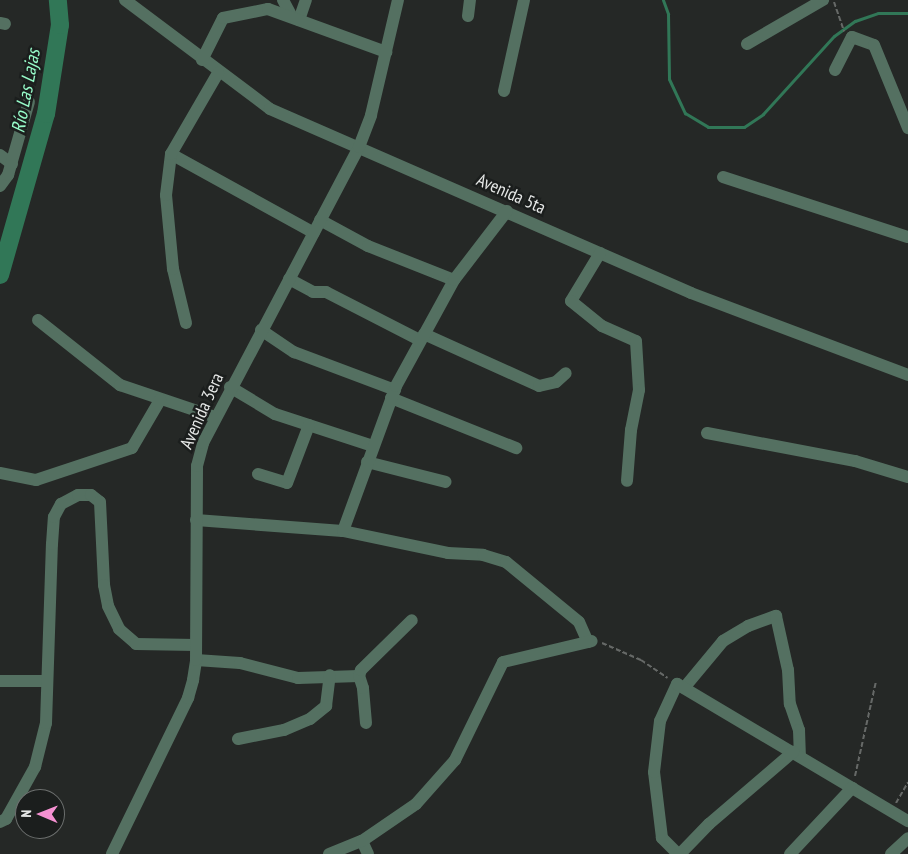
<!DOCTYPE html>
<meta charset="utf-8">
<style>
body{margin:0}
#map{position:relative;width:908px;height:854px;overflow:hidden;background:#252826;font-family:"PT Sans Narrow",sans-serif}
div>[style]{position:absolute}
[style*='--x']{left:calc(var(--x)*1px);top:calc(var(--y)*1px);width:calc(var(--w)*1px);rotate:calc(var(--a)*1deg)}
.stream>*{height:3px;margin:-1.5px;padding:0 1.5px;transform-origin:1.5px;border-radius:1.5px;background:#317757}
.river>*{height:18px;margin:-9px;padding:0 9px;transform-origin:9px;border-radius:9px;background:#317757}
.path>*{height:2px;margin-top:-1px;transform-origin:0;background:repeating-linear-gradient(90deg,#666967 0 5px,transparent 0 7.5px)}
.minor>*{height:12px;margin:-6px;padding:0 6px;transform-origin:6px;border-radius:6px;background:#547061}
span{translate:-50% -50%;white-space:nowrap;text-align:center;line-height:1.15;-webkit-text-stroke:5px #1b1e1d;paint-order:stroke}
.street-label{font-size:18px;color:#e6e8e7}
.water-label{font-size:19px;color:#97fbc9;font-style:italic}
.north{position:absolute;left:15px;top:789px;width:50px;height:50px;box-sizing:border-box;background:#1b1e1d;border:1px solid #6c6f6e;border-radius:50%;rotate:271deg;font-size:14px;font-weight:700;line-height:20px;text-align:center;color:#e6e8e7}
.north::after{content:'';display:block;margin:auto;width:18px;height:22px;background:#f591d2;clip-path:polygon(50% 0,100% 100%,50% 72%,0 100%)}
</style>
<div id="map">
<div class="stream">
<i style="--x:663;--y:0;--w:15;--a:70"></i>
<i style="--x:668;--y:14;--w:65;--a:89.1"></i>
<i style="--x:669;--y:79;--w:38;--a:65"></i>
<i style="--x:685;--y:113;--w:27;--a:31"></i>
<i style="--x:708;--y:127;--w:36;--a:0"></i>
<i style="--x:744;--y:127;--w:23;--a:-34"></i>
<i style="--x:763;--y:114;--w:105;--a:-47.7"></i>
<i style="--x:834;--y:36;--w:26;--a:-36"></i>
<i style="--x:855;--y:21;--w:24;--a:-19"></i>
<i style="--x:878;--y:13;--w:30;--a:0"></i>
</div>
<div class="river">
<i style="--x:0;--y:275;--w:167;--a:-74.1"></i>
<i style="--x:46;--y:114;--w:90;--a:-81.1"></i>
<i style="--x:60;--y:25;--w:25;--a:-95"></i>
</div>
<div class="path">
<i style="--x:834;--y:2;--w:31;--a:71"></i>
<i style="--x:602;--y:643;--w:43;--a:23.6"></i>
<i style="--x:641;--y:660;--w:32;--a:34"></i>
<i style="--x:855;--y:776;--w:97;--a:-77.5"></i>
<i style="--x:896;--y:803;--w:24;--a:-60"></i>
</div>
<div class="minor">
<i style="--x:125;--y:0;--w:181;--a:36.9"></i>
<i style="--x:270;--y:109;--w:459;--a:23.6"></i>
<i style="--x:691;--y:293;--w:232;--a:20.7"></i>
<i style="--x:283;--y:0;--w:19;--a:62"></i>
<i style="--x:468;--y:16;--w:16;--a:-83"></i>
<i style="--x:299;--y:20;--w:21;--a:-71"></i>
<i style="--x:0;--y:23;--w:5;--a:11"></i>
<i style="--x:747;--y:44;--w:88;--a:-30.1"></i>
<i style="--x:202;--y:60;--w:47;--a:-63.4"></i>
<i style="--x:223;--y:18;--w:46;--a:-11.3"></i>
<i style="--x:268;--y:9;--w:126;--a:20"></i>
<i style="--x:835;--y:70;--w:37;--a:-63"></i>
<i style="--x:852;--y:37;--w:23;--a:20"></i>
<i style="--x:874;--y:45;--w:90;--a:67.7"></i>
<i style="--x:504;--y:91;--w:93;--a:-77.6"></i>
<i style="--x:171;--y:154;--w:163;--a:28.9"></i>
<i style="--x:0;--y:155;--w:15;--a:37"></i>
<i style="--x:723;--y:177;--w:194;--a:18"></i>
<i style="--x:0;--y:186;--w:14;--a:-54"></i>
<i style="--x:8;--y:175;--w:76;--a:-74"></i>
<i style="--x:320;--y:220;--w:55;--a:28.4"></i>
<i style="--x:368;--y:246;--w:92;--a:21.6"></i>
<i style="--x:600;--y:253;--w:56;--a:121.1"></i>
<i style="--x:571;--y:301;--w:40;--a:39"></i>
<i style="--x:602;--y:326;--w:37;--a:24"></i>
<i style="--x:636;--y:341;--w:49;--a:86.5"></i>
<i style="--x:639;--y:390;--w:41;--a:101.3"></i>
<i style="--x:631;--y:430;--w:51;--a:94.5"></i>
<i style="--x:289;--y:279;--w:27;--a:28"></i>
<i style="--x:313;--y:292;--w:13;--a:0"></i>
<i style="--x:326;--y:292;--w:106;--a:27.1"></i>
<i style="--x:38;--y:320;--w:105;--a:38.4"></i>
<i style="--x:120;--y:385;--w:100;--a:18.6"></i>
<i style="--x:186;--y:323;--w:56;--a:-103.5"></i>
<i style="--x:173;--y:269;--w:74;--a:-95.4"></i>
<i style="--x:166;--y:195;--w:41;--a:-83"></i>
<i style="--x:171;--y:154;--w:94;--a:-59.9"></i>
<i style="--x:261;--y:330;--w:40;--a:34"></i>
<i style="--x:294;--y:352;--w:108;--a:20.6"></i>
<i style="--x:424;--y:334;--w:126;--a:24.3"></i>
<i style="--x:539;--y:386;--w:17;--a:-13"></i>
<i style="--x:556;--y:382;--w:13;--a:-42"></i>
<i style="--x:230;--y:387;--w:52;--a:31"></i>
<i style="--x:275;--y:414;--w:103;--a:18.1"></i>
<i style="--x:391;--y:398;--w:135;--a:21.8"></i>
<i style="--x:707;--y:433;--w:151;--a:10.7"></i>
<i style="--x:855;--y:461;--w:55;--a:16.8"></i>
<i style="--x:367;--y:462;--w:81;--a:14.2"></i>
<i style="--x:0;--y:473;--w:37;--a:11"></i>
<i style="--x:36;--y:480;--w:101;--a:-18.4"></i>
<i style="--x:132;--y:448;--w:56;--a:-59.7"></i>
<i style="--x:258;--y:474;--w:30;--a:17"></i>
<i style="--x:287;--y:483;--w:62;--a:-69.2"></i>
<i style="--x:196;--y:520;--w:147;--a:4.3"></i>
<i style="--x:343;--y:531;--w:107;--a:11.8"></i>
<i style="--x:448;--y:553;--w:35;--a:3"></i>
<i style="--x:483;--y:555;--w:24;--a:17"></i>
<i style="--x:506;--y:562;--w:94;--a:39.4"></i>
<i style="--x:579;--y:622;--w:22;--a:66"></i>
<i style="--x:343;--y:531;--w:154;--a:-69.9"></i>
<i style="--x:396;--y:386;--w:121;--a:-61.3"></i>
<i style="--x:454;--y:280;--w:87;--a:-52.5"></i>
<i style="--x:196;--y:660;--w:44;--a:3.9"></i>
<i style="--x:240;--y:663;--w:60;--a:14.5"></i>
<i style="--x:298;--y:678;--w:61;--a:-1.9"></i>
<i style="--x:0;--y:681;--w:47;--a:0"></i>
<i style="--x:684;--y:688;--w:61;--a:-50.3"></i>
<i style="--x:723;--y:641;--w:29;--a:-31"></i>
<i style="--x:748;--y:626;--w:30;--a:-20"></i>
<i style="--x:776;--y:616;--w:55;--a:77.5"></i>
<i style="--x:788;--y:670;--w:34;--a:87"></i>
<i style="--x:790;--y:704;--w:28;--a:71"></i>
<i style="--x:799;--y:730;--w:26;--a:88"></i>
<i style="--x:366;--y:723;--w:35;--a:-95"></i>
<i style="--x:363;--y:688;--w:13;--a:-108"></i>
<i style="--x:359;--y:676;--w:6;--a:-72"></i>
<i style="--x:361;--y:670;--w:71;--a:-44.4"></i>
<i style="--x:238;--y:739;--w:47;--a:-11.1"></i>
<i style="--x:284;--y:730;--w:28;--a:-23"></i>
<i style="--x:310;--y:719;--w:21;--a:-39"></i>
<i style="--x:326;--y:706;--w:31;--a:-83"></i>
<i style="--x:0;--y:822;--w:7;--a:-27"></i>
<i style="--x:6;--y:819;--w:60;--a:-60.9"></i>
<i style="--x:35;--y:767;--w:45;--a:-76"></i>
<i style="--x:46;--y:723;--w:179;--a:-88.1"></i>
<i style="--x:52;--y:544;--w:27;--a:-86"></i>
<i style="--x:54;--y:517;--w:15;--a:-62"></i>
<i style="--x:61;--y:504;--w:19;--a:-28"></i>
<i style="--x:78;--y:495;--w:13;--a:0"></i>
<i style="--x:91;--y:495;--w:11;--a:38"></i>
<i style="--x:100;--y:502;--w:83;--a:87.2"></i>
<i style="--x:104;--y:585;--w:21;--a:79"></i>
<i style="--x:108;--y:606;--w:25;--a:64"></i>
<i style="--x:119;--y:629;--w:23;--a:41"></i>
<i style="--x:136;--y:644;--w:60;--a:1"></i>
<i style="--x:362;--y:841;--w:14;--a:65"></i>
<i style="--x:112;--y:854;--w:174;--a:-64"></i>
<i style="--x:188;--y:698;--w:19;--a:-74"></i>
<i style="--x:193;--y:680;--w:20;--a:-81"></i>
<i style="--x:196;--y:660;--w:194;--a:-89.7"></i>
<i style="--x:197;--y:466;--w:24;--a:-75"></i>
<i style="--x:203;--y:443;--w:335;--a:-62.2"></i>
<i style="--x:359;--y:147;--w:34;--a:-69"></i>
<i style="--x:371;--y:115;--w:118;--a:-76.8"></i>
<i style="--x:329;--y:854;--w:35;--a:-22"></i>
<i style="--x:362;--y:841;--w:65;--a:-34.4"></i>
<i style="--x:416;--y:804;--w:59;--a:-48.4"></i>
<i style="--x:455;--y:760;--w:109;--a:-63.9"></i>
<i style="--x:503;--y:662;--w:91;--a:-13.3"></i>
<i style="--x:678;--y:854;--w:23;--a:-135"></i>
<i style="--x:662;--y:838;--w:66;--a:-96.9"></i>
<i style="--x:654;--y:772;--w:51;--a:-83.3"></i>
<i style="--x:660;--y:721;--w:41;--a:-65.3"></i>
<i style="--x:677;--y:684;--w:269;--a:30.7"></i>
<i style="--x:680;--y:854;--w:42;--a:-46"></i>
<i style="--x:709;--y:824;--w:111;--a:-40.6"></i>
<i style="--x:790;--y:854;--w:91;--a:-46.8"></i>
<i style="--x:891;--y:854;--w:23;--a:-43"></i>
</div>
<div class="street-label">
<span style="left:511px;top:194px;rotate:24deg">Avenida 5ta</span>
<span style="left:202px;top:411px;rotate:-66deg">Avenida 3era</span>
</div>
<div class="water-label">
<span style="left:26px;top:91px;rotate:-79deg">Río Las Lajas</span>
</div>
<div class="north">N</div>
</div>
